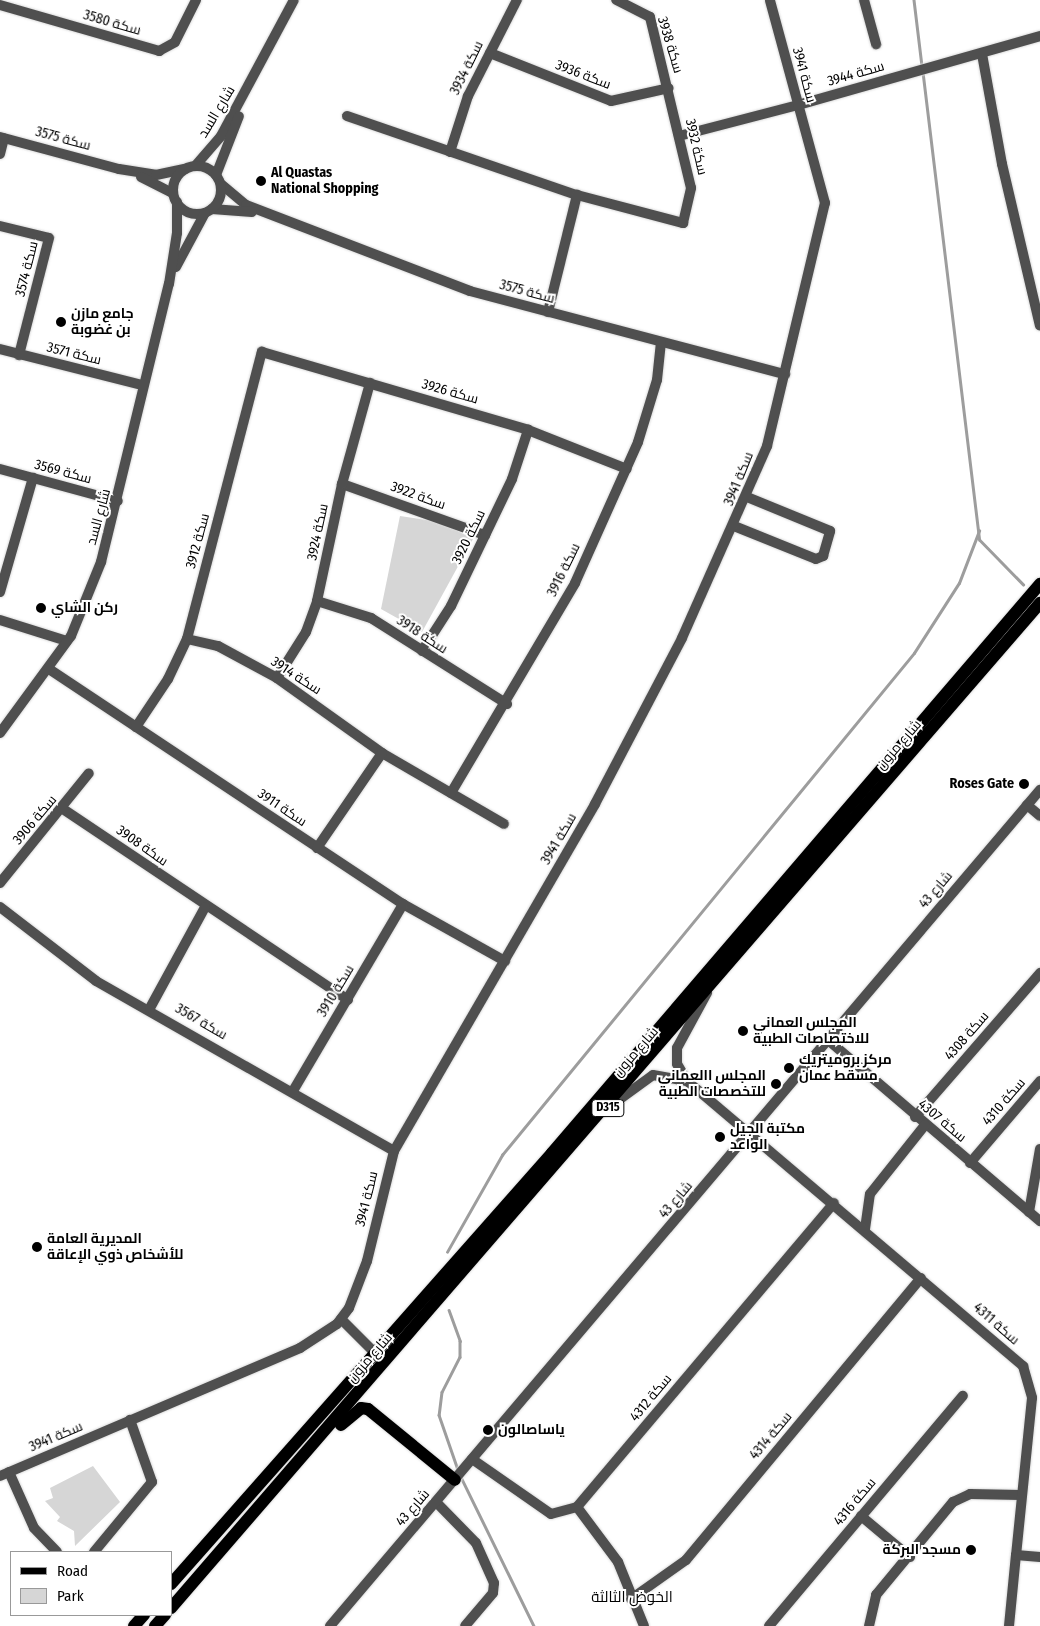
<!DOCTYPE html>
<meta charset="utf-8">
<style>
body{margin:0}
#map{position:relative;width:1040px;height:1626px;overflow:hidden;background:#fff;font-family:"Fira Sans Condensed",Cairo,sans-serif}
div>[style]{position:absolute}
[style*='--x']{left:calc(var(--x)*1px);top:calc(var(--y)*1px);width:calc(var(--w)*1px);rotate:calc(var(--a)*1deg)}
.green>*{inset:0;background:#d6d6d6}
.stream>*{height:2.5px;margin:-1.25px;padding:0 1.25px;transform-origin:1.25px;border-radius:1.25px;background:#9d9d9d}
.roads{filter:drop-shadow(0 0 1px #dbdbdb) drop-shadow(0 0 1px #dbdbdb)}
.minor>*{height:10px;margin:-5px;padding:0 5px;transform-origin:5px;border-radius:5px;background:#4f4f4f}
.tertiary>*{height:10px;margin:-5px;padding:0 5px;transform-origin:5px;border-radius:5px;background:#4f4f4f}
.tertiary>.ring{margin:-5px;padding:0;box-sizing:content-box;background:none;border:10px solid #4f4f4f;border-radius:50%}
.primary>*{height:12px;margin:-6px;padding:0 6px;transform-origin:6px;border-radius:6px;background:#000}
.dots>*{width:14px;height:14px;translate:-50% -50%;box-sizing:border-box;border:2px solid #fff;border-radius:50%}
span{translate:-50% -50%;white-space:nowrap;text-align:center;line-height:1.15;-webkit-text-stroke:4px #fff;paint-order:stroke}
.shield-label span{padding:1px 4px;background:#fff;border:1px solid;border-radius:4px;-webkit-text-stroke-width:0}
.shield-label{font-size:12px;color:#000;font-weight:700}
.street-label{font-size:14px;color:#000}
.poi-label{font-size:14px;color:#000;font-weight:700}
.left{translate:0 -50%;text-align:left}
.right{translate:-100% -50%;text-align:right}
.neighbourhood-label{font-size:15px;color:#000}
.legend{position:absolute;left:10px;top:1551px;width:162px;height:65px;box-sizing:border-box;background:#fff;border:1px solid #999;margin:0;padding:6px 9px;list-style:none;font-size:15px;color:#000}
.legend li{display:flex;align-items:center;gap:10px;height:25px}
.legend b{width:25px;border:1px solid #999}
</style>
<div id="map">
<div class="green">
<i style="clip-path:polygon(400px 516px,440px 522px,473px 539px,422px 632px,381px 609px)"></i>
<i style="clip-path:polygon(93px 1466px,120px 1502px,75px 1546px,74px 1531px,57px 1521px,60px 1517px,45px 1501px,53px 1498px,50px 1488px)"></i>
</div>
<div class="stream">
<i style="--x:914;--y:0;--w:66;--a:83.1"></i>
<i style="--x:923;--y:72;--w:471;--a:83.1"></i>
<i style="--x:980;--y:540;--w:62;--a:45.7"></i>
<i style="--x:447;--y:1252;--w:112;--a:-60.4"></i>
<i style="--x:502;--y:1155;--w:649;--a:-50.62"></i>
<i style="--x:914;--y:653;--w:83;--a:-57.3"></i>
<i style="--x:959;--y:583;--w:56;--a:-69"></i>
<i style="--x:449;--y:1310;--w:33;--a:70"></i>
<i style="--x:460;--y:1341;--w:16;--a:90"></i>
<i style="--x:460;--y:1357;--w:39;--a:117"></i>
<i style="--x:442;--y:1392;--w:23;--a:97"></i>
<i style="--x:439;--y:1415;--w:58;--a:70.9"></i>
<i style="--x:461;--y:1477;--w:166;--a:63.9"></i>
</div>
<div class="roads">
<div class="minor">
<i style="--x:864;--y:0;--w:46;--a:74.7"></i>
<i style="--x:0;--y:5;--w:166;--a:16.1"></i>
<i style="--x:159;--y:51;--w:18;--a:-29"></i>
<i style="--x:175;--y:42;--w:47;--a:-63.4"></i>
<i style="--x:490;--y:53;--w:130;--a:21.6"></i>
<i style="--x:611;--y:101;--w:59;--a:-12.6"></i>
<i style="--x:982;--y:54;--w:112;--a:79.7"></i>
<i style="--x:1002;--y:164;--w:166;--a:76.8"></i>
<i style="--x:347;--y:116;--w:243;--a:19"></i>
<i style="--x:577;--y:195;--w:110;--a:14.8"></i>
<i style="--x:683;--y:223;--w:36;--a:-77"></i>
<i style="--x:691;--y:188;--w:176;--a:-103.5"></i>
<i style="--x:650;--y:17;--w:38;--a:-153"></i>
<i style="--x:679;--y:136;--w:123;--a:-14.6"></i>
<i style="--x:0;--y:137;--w:123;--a:15.1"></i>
<i style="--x:119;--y:169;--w:37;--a:9"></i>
<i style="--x:156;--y:175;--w:30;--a:-12"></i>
<i style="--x:450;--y:152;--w:59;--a:-72.2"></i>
<i style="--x:468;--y:96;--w:108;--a:-63"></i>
<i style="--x:0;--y:154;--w:16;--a:-76"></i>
<i style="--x:141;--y:177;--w:36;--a:27"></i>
<i style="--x:221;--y:184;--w:33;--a:40"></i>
<i style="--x:246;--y:205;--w:240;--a:21"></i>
<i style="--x:470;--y:291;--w:326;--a:14.8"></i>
<i style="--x:212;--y:209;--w:40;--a:4.3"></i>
<i style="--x:0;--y:226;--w:50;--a:13.8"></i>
<i style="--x:49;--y:238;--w:121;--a:104.4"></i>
<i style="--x:548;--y:312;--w:121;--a:-76.1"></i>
<i style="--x:0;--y:349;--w:146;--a:14.2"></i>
<i style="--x:0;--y:469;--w:122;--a:15.2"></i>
<i style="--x:342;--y:484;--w:152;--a:19.6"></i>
<i style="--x:734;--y:526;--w:88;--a:21.9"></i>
<i style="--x:816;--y:559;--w:8;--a:-23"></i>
<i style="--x:823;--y:556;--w:26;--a:-74"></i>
<i style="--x:830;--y:531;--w:90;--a:-157.7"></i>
<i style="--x:0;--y:592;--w:119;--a:-73.9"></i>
<i style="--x:317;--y:601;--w:57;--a:17.5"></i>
<i style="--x:371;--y:618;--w:161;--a:32.3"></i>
<i style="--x:0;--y:620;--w:70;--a:17.4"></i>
<i style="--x:187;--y:639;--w:32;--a:13"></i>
<i style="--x:218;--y:646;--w:67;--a:28.5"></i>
<i style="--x:277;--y:678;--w:129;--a:35.5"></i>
<i style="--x:382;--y:753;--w:141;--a:30.2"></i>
<i style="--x:422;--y:651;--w:54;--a:-57.2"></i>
<i style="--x:451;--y:606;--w:141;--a:-64.3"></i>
<i style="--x:512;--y:479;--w:52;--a:-71.9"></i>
<i style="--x:49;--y:669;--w:425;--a:33.6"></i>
<i style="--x:403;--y:904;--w:117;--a:29.2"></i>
<i style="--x:277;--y:678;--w:54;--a:-57.8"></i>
<i style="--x:306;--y:632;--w:33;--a:-70"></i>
<i style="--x:317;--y:601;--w:120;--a:-77.9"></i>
<i style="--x:342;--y:484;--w:105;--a:-74.5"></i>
<i style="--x:136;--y:727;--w:58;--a:-56.3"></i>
<i style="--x:168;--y:679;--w:44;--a:-64.6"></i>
<i style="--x:187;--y:639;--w:297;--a:-75.4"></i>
<i style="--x:262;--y:352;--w:277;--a:16.3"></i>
<i style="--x:528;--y:430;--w:106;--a:21.5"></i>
<i style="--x:451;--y:793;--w:244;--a:-59.4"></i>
<i style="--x:575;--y:583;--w:154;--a:-65.9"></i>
<i style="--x:638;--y:442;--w:65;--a:-73"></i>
<i style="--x:657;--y:380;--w:38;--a:-84"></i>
<i style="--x:1027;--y:805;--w:17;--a:40"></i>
<i style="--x:63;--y:809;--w:343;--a:33.8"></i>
<i style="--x:317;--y:848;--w:115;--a:-55.6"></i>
<i style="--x:0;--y:883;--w:141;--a:-51"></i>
<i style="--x:0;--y:907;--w:121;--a:37.6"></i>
<i style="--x:96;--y:981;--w:343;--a:29.7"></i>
<i style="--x:150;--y:1008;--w:115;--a:-61.4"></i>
<i style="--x:828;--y:1040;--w:279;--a:40.5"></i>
<i style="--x:293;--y:1091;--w:217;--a:-59.5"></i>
<i style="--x:915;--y:1117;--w:191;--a:-49"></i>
<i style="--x:970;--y:1163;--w:108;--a:-49.5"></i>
<i style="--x:1029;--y:1212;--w:64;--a:-80.1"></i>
<i style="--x:865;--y:1229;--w:35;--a:-82"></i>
<i style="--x:870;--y:1194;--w:88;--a:-51.4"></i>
<i style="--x:472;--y:1459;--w:96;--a:34.8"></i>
<i style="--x:551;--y:1514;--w:27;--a:-15"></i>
<i style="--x:577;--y:1507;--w:398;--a:-49.8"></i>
<i style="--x:9;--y:1472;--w:61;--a:65.9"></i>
<i style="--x:34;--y:1528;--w:33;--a:46"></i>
<i style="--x:436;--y:1502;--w:57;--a:45.7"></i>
<i style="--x:476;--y:1543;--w:44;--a:65.8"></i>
<i style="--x:494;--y:1583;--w:10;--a:96"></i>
<i style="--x:493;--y:1593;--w:43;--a:130.3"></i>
<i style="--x:577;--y:1507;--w:69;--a:53.3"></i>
<i style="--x:618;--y:1562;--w:69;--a:67.9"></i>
<i style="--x:861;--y:1516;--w:64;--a:39.9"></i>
<i style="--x:94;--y:1552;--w:91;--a:-50.4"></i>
<i style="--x:152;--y:1482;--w:66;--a:-109.5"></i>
<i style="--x:631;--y:1599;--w:67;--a:-35.3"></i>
<i style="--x:686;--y:1560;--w:367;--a:-50.2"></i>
<i style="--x:769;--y:1626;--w:301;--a:-49.9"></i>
<i style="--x:869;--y:1626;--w:32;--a:-77"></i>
<i style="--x:876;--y:1595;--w:121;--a:-50.4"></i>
<i style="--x:953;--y:1502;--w:19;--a:-25"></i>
<i style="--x:970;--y:1494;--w:51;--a:1.1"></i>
<i style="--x:1009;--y:1626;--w:71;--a:-84.4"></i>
</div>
<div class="tertiary">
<i style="--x:798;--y:105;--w:252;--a:-15.9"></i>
<i style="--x:196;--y:165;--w:38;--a:-49"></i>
<i style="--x:221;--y:136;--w:154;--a:-61.8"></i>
<i class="ring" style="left:173px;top:166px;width:38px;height:38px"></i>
<i style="--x:216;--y:175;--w:63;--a:-68.7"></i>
<i style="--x:176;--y:267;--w:61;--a:-61.8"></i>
<i style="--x:0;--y:733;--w:120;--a:-53.8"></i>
<i style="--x:71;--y:636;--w:80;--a:-67.9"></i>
<i style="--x:101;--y:562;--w:286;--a:-76.3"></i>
<i style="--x:169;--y:284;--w:52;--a:-81.1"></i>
<i style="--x:177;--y:233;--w:31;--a:-90"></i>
<i style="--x:687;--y:1081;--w:20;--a:-120"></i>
<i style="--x:677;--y:1064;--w:16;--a:-90"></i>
<i style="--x:677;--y:1048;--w:63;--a:-61.4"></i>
<i style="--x:609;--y:1107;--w:54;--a:-36"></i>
<i style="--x:653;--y:1075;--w:35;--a:10"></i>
<i style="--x:687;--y:1081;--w:441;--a:40.3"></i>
<i style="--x:1023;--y:1366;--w:33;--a:74"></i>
<i style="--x:1032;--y:1398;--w:158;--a:95.8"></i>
<i style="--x:1016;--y:1555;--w:24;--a:5"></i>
<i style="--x:341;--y:1319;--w:47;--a:45"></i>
<i style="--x:0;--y:1476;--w:326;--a:-23.1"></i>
<i style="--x:300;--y:1348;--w:44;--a:-33"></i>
<i style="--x:337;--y:1324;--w:20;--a:-53"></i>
<i style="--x:349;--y:1308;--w:50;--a:-69"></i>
<i style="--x:367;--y:1261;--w:113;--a:-76.2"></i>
<i style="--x:394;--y:1151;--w:401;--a:-59.9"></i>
<i style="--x:595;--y:804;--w:187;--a:-62.3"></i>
<i style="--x:682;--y:638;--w:210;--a:-66.1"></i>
<i style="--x:767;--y:446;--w:250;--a:-76.6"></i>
<i style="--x:825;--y:203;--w:210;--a:-105.2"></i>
<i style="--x:330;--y:1626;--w:1097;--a:-49.66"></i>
</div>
<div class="primary">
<i style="--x:341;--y:1425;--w:26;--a:-40"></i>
<i style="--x:361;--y:1408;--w:7;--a:8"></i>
<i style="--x:368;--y:1409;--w:112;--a:39.2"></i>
<i style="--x:171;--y:1584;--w:575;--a:-48.52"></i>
<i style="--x:552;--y:1153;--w:750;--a:-49.38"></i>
<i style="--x:171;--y:1608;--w:1329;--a:-49.15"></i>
<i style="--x:134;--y:1626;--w:15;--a:-48"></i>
<i style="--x:155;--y:1626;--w:15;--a:-48"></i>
</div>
</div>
<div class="dots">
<i style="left:261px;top:181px;background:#000"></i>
<i style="left:61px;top:322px;background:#000"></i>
<i style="left:41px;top:608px;background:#000"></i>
<i style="left:1024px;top:784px;background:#000"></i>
<i style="left:743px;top:1031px;background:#000"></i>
<i style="left:789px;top:1068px;background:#000"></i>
<i style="left:776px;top:1084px;background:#000"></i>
<i style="left:720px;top:1137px;background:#000"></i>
<i style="left:37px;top:1247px;background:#000"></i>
<i style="left:488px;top:1430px;background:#000"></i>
<i style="left:971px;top:1550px;background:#000"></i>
</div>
<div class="shield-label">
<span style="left:608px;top:1108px">D315</span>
</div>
<div class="street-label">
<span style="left:112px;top:23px;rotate:16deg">سكة 3580</span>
<span style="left:670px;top:45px;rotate:73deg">سكة 3938</span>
<span style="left:467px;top:68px;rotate:-64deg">سكة 3934</span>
<span style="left:856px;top:74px;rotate:-16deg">سكة 3944</span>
<span style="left:583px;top:75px;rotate:21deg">سكة 3936</span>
<span style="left:804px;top:75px;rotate:75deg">سكة 3941</span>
<span style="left:217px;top:112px;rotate:-59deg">شارع السد</span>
<span style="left:63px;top:139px;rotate:15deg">سكة 3575</span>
<span style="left:696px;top:147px;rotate:77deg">سكة 3932</span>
<span style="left:27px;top:269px;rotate:-76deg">سكة 3574</span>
<span style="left:527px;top:292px;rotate:15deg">سكة 3575</span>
<span style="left:74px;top:354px;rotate:14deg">سكة 3571</span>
<span style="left:450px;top:392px;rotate:16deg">سكة 3926</span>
<span style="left:63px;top:472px;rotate:15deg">سكة 3569</span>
<span style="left:739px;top:479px;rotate:-68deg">سكة 3941</span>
<span style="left:418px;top:496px;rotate:20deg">سكة 3922</span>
<span style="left:99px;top:517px;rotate:-75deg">شارع السد</span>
<span style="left:318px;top:532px;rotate:-78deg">سكة 3924</span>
<span style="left:469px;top:537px;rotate:-64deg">سكة 3920</span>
<span style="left:198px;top:541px;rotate:-75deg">سكة 3912</span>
<span style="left:564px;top:570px;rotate:-64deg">سكة 3916</span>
<span style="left:422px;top:635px;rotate:33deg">سكة 3918</span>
<span style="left:296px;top:676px;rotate:33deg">سكة 3914</span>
<span style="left:899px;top:745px;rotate:-49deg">شارع مزون</span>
<span style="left:282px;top:808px;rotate:34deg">سكة 3911</span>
<span style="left:35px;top:820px;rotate:-50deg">سكة 3906</span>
<span style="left:559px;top:839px;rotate:-60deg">سكة 3941</span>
<span style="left:142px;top:846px;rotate:35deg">سكة 3908</span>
<span style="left:936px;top:890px;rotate:-50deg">شارع 43</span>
<span style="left:336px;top:991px;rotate:-59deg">سكة 3910</span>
<span style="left:201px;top:1022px;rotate:30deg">سكة 3567</span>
<span style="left:967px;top:1036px;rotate:-49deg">سكة 4308</span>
<span style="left:636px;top:1052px;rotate:-49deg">شارع مزون</span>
<span style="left:1004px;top:1102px;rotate:-49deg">سكة 4310</span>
<span style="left:942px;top:1121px;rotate:40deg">سكة 4307</span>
<span style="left:367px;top:1199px;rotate:-76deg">سكة 3941</span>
<span style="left:676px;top:1200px;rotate:-50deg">شارع 43</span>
<span style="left:996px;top:1324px;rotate:41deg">سكة 4311</span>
<span style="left:370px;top:1358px;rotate:-49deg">شارع مزون</span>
<span style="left:651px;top:1398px;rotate:-50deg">سكة 4312</span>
<span style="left:771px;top:1436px;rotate:-50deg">سكة 4314</span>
<span style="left:56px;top:1437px;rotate:-23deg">سكة 3941</span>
<span style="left:855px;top:1502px;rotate:-50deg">سكة 4316</span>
<span style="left:413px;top:1508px;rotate:-49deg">شارع 43</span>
</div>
<div class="poi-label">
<span class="left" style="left:271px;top:181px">Al Quastas<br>National Shopping</span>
<span class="left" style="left:71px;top:322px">جامع مازن<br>بن غضوبة</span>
<span class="left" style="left:51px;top:608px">ركن الشاي</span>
<span class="right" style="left:1014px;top:784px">Roses Gate</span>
<span class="left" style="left:753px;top:1031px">المجلس العماني<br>للاختصاصات الطبية</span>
<span class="left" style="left:799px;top:1068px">مركز بروميتريك<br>مسقط عمان</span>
<span class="right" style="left:766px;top:1084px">المجلس االعمانى<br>للتخصصات الطبية</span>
<span class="left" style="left:730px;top:1137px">مكتبة الجيل<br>الواعد</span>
<span class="left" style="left:47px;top:1247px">المديرية العامة<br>للأشخاص ذوي الإعاقة</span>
<span class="left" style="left:498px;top:1430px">ياساصالون</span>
<span class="right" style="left:961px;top:1550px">مسجد البركة</span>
</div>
<div class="neighbourhood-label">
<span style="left:632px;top:1598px">الخوض الثالثة</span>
</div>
<ul class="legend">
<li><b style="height:6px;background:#000"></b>Road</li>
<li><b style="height:14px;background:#d6d6d6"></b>Park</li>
</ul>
</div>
